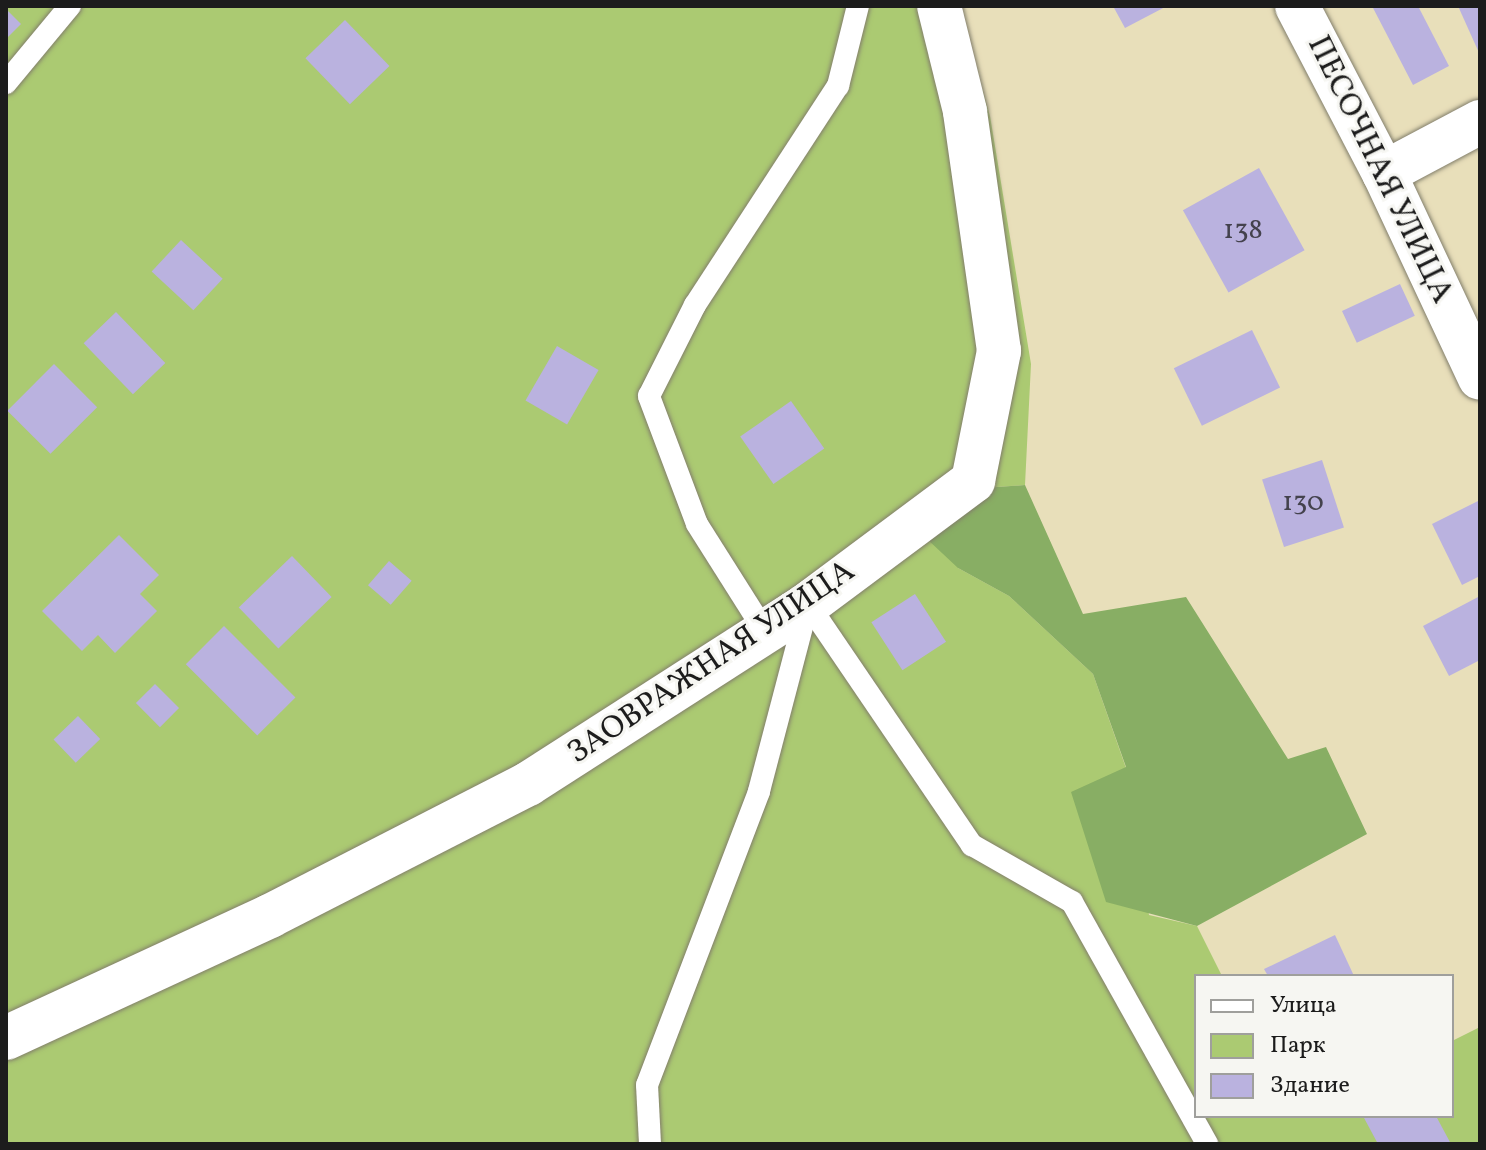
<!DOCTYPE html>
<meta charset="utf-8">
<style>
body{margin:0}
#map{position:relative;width:1486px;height:1150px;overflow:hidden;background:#e8dfba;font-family:Vollkorn,serif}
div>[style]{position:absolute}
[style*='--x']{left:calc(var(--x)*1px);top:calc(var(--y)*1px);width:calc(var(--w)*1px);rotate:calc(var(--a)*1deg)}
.green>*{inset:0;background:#abca72}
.forest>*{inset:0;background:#88ae64}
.building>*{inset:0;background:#bab2df;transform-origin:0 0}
.roads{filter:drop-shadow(0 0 2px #827e6b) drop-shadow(0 0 2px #827e6b)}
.service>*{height:22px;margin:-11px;padding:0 11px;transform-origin:11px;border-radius:11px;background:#fff}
.minor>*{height:44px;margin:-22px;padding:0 22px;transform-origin:22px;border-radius:22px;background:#fff}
span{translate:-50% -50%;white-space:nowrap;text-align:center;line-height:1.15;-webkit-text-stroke:6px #f6f6f2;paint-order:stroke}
.number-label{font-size:28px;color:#44424d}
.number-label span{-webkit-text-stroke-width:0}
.street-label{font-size:32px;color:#1c1c1c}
.frame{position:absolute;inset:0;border:8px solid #1c1c1c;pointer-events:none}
.legend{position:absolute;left:1194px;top:974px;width:260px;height:144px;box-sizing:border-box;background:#f6f6f2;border:2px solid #9f9f9c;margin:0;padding:10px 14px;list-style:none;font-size:24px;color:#1c1c1c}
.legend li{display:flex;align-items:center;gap:16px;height:40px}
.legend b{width:40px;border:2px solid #9f9f9c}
</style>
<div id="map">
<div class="green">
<i style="clip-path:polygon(6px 6px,959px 6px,990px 116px,1031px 364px,1025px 485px,983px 488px,958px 568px,1009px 596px,1093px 674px,1126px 768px,1149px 915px,1197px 926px,1222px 976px,1196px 976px,1196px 1116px,1452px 1116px,1452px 1041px,1480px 1027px,1480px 1144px,6px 1144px)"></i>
</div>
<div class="forest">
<i style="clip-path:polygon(1025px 485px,1083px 614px,1186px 597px,1288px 759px,1326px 747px,1367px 834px,1197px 926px,1106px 902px,1071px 792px,1126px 767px,1093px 674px,1009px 596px,958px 568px,927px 539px,983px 488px)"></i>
</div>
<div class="building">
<i style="clip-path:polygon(1113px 6px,1167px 6px,1125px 28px)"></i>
<i style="clip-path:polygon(1372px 6px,1418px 6px,1449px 66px,1413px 85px)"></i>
<i style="clip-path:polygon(1458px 6px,1480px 6px,1480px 55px)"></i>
<i style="clip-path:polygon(6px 9px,21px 24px,6px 39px)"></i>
<i style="left:345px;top:20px;width:64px;height:55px;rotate:46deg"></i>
<i style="left:1259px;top:168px;width:94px;height:87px;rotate:61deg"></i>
<i style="left:181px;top:240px;width:57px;height:43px;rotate:43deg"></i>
<i style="left:1400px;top:284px;width:35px;height:64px;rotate:65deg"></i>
<i style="left:116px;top:312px;width:71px;height:45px;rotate:46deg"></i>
<i style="left:1252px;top:330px;width:64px;height:87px;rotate:64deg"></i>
<i style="left:557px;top:346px;width:48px;height:63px;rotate:30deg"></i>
<i style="left:54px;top:364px;width:61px;height:66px;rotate:45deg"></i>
<i style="left:791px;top:401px;width:58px;height:62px;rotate:55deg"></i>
<i style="left:1322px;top:460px;width:71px;height:63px;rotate:72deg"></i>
<i style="clip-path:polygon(1480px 500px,1480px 576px,1462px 585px,1432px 524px)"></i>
<i style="clip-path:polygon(119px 535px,159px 575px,140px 594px,157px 611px,115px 653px,98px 635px,82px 651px,42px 611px)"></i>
<i style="left:292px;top:556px;width:57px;height:74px;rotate:46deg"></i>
<i style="left:389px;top:561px;width:30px;height:32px;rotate:41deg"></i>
<i style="left:915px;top:594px;width:57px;height:52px;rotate:57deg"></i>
<i style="clip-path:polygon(1480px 596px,1480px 660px,1449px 676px,1423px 626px)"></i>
<i style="left:224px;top:626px;width:101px;height:54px;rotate:45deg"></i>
<i style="left:155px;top:684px;width:34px;height:27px;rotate:45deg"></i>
<i style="left:78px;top:716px;width:32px;height:34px;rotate:46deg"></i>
<i style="clip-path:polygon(1335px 935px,1354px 976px,1268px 976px,1264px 969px)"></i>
<i style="clip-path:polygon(1363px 1116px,1436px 1116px,1451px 1144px,1378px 1144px)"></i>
</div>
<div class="roads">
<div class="service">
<i style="--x:6;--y:83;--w:100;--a:-50.3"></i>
<i style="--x:808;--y:604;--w:292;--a:55.8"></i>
<i style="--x:972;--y:845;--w:115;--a:29.7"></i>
<i style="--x:1072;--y:902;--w:277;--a:60.8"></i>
<i style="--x:764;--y:630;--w:125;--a:-122.3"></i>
<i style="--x:697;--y:524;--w:137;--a:-110.6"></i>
<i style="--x:649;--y:396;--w:102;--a:-63.2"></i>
<i style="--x:695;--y:305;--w:262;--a:-56.9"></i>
<i style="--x:838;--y:86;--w:82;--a:-76"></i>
<i style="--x:650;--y:1144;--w:59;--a:-92.9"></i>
<i style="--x:647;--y:1085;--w:315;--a:-69.1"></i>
<i style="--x:759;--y:791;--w:189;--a:-75.3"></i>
</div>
<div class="minor">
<i style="--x:1297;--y:6;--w:188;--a:62.5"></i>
<i style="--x:1384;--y:173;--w:226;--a:64.9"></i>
<i style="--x:1384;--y:173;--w:109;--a:-28"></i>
<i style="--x:6;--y:1038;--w:291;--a:-24.8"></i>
<i style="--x:270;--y:916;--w:290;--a:-27.1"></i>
<i style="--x:528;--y:784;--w:333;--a:-32.7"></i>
<i style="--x:808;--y:604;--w:206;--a:-36.7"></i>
<i style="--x:973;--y:481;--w:133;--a:-78.7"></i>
<i style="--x:999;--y:351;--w:242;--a:-98.1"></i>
<i style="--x:965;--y:111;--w:108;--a:-103.9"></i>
</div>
</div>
<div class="number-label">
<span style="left:1243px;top:231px">138</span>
<span style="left:1303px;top:503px">130</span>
</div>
<div class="street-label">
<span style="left:1379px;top:170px;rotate:64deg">ПЕСОЧНАЯ УЛИЦА</span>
<span style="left:712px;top:663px;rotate:-34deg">ЗАОВРАЖНАЯ УЛИЦА</span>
</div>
<div class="frame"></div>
<ul class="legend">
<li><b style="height:10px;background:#fff"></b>Улица</li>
<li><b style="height:22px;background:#abca72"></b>Парк</li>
<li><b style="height:22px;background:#bab2df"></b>Здание</li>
</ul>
</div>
